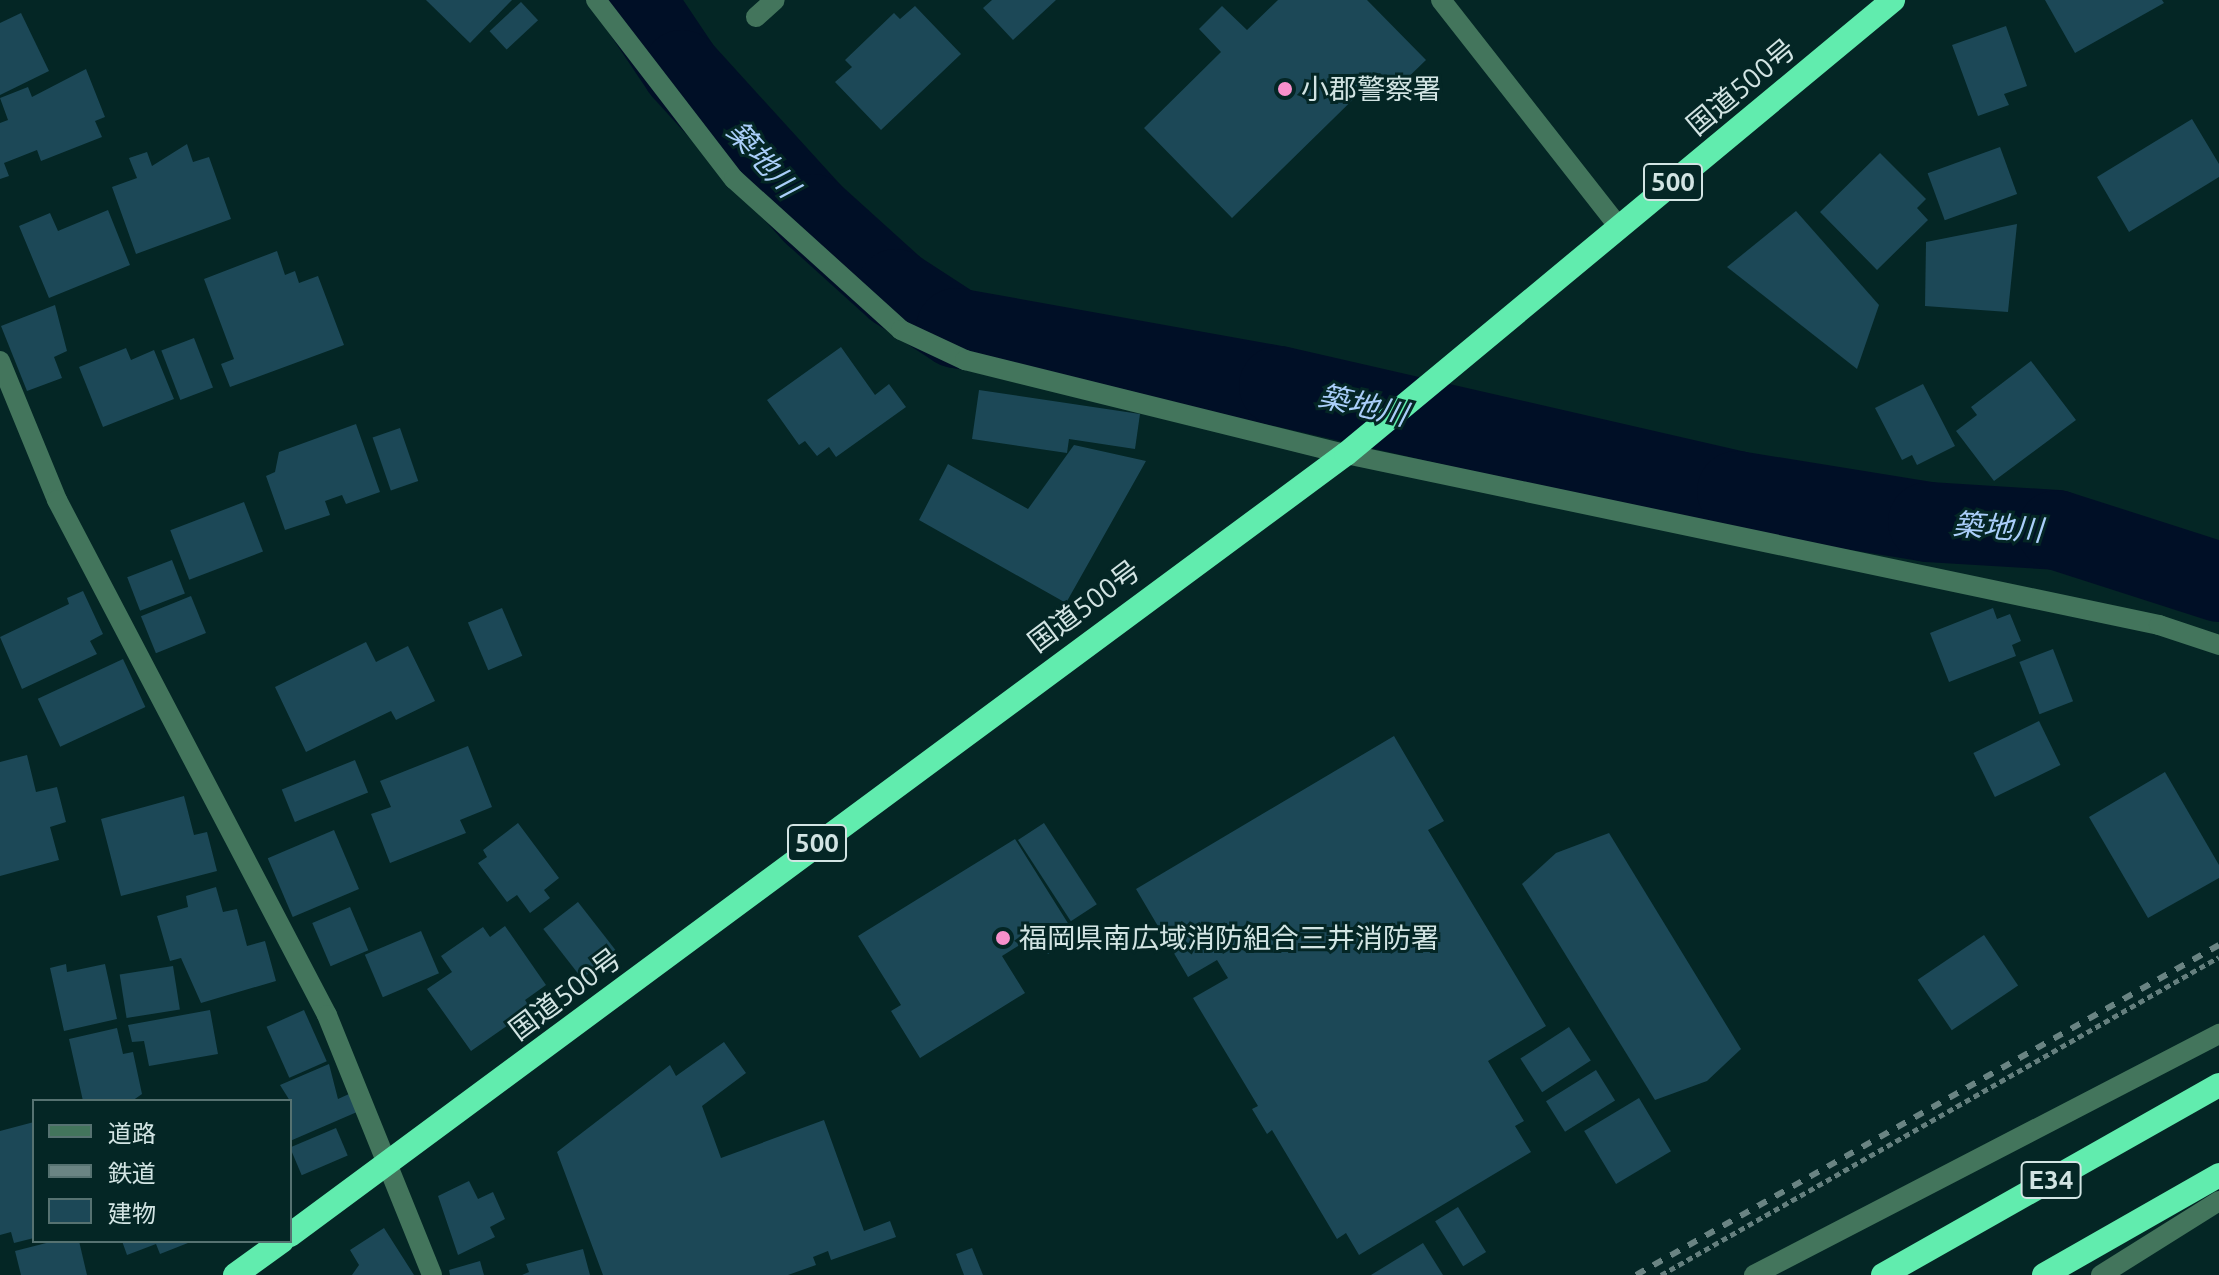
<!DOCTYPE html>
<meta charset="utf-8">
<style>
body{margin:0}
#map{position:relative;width:2219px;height:1275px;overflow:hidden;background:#042625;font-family:Ubuntu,"Noto Sans JP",sans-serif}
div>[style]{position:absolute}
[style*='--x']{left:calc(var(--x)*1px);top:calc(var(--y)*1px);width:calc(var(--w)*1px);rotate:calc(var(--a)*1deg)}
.river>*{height:80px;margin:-40px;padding:0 40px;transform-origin:40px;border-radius:40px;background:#000f26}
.building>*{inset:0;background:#1c4857;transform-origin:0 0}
.path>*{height:5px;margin-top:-2.5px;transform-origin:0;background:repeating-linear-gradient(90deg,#657f7e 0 6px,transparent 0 10px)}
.minor>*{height:20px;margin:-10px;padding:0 10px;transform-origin:10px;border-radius:10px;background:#43755c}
.highway>*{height:24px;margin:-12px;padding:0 12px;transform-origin:12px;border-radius:12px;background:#61ecae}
.rail>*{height:6px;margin-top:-3px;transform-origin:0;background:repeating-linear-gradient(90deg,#6a8483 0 10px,transparent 0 20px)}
.dots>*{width:22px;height:22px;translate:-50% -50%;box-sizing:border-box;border:4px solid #042625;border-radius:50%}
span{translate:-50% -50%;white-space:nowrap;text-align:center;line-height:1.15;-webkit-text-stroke:6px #042625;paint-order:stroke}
.shield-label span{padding:2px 6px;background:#042625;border:2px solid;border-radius:6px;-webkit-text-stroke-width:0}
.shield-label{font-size:26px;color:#d2e4e3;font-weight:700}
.street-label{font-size:28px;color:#d2e4e3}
.poi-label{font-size:28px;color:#d2e4e3}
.left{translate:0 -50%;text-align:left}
.water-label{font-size:30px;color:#aacef9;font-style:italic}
.legend{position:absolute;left:32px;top:1099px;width:260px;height:144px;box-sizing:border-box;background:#042625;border:2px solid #567271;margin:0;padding:10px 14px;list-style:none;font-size:24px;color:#d2e4e3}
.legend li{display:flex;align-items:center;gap:16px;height:40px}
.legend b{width:40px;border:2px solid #567271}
</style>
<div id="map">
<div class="river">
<i style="--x:635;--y:0;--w:84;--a:56.1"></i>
<i style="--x:682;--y:70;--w:195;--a:47.7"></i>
<i style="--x:813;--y:214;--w:112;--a:42.1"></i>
<i style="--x:896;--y:289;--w:72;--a:33"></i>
<i style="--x:956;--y:328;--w:328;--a:10.2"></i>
<i style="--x:1279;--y:386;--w:470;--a:12.9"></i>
<i style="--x:1737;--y:491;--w:193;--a:9.2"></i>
<i style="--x:1928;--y:522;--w:129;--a:3.5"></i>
<i style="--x:2057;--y:530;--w:170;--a:17.8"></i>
</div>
<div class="building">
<i style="clip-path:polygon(426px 0,512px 0,470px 43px)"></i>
<i style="clip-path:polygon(992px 0,1056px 0,1013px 40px,983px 8px)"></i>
<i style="clip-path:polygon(1278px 0,1367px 0,1426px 60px,1396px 89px,1380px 73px,1232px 218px,1144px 128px,1221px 52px,1199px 29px,1222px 6px,1247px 30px)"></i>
<i style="clip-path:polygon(2045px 0,2162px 0,2164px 3px,2075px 53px)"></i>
<i style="left:521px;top:2px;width:25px;height:43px;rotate:47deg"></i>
<i style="clip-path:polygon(915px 6px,961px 54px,881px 130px,835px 82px,852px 67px,845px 60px,894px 13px,900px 19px)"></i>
<i style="clip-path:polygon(21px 13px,49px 71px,0 95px,0 23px)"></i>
<i style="clip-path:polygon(2006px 26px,2027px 86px,2004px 94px,2009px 105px,1978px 116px,1952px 45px)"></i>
<i style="clip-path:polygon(86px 69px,105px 117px,95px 121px,102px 137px,41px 161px,37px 150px,4px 163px,9px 176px,0 179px,0 123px,8px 120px,0 98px,28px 87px,32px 97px)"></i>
<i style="clip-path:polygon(2192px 119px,2219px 164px,2219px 177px,2129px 232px,2097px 177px)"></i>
<i style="clip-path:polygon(187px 144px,193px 162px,209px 157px,231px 219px,136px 254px,112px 187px,137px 178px,129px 158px,147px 152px,152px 166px)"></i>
<i style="left:2000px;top:147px;width:50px;height:77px;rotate:70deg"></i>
<i style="clip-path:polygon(1880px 153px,1926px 199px,1917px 208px,1928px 220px,1877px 270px,1820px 212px)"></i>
<i style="clip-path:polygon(108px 210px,130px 265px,49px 298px,19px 226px,50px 213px,58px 231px)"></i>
<i style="clip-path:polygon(1796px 211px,1879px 305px,1857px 369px,1727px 267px)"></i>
<i style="clip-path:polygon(2017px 224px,2008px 312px,1925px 306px,1926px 242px)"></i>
<i style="clip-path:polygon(277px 251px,285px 275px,295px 271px,299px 283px,318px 276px,344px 345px,230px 387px,221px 364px,234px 359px,204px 279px)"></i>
<i style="clip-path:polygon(55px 305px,67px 351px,54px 357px,62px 378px,27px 391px,1px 326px)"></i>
<i style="left:194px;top:338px;width:53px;height:35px;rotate:69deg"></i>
<i style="clip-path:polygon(841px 347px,875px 395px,889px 384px,906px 407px,836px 457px,829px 447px,817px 456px,805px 441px,799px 445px,767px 400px)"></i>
<i style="clip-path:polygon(126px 348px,131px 360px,154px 350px,174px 399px,103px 427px,79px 367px)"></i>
<i style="clip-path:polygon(2031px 361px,2076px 420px,1994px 481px,1956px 431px,1977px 415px,1971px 407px)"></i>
<i style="clip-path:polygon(1923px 384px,1955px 446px,1917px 465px,1912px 455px,1902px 460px,1875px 408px)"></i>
<i style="clip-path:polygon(979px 390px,1140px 414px,1135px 449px,1069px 439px,1067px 453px,972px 439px)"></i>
<i style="clip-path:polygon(356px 424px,380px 492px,346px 504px,342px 495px,325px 501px,330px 515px,285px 530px,266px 476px,275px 472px,279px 452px)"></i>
<i style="left:400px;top:428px;width:56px;height:29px;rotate:71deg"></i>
<i style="clip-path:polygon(1074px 445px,1146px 461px,1066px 603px,919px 520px,948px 464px,1028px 509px)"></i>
<i style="left:244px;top:502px;width:53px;height:79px;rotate:69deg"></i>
<i style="left:172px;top:560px;width:36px;height:48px;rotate:69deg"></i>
<i style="clip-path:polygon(83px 591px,103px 634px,90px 641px,97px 654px,22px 689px,0 637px,69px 604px,67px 598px)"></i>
<i style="left:191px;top:596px;width:40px;height:54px;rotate:68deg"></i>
<i style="left:502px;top:608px;width:52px;height:37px;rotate:67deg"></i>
<i style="clip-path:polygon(1993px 608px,1997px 619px,2010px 614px,2021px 641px,2012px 645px,2016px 656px,1949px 682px,1930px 633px)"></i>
<i style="clip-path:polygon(366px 642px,376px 662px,408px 646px,435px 701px,396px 720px,391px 711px,306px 752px,275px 687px)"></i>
<i style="left:2053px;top:649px;width:56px;height:36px;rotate:69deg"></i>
<i style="left:123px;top:659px;width:53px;height:94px;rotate:65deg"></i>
<i style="left:2039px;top:721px;width:49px;height:73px;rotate:64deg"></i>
<i style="clip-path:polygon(1394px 736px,1444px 821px,1428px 830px,1546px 1026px,1488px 1061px,1524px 1121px,1515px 1126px,1531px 1152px,1359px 1255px,1346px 1233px,1337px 1239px,1272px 1130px,1267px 1134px,1252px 1109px,1258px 1106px,1193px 998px,1228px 978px,1217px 960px,1188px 977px,1136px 889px)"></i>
<i style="clip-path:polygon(468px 746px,492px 807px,460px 820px,466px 833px,390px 863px,371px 814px,391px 807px,380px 781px)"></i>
<i style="clip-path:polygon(27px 755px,36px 792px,57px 787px,66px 822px,50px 827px,59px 860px,0 876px,0 762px)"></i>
<i style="left:355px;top:760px;width:35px;height:79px;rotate:68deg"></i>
<i style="clip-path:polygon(2165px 772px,2219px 865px,2219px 878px,2148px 918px,2089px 817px)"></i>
<i style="clip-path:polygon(184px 796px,194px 835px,207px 832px,217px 871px,121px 896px,101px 819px)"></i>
<i style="clip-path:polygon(518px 823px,559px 878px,544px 890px,550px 898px,530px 913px,517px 895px,507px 902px,478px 863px,487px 857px,483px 850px)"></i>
<i style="left:1044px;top:823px;width:97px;height:31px;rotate:57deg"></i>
<i style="left:334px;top:830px;width:64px;height:72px;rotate:67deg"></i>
<i style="clip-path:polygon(1609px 833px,1741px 1049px,1707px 1081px,1655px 1100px,1522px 884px,1556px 853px)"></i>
<i style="clip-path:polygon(1015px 839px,1076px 936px,1048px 954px,1036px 935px,1002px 956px,1025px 993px,920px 1058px,891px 1011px,901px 1005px,858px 936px)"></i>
<i style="clip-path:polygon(216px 887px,223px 912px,237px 909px,247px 946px,265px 941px,276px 981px,201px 1003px,181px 958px,170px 961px,157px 916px,188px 907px,186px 896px)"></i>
<i style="left:578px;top:902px;width:63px;height:44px;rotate:52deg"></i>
<i style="left:350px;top:907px;width:47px;height:41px;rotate:67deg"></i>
<i style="clip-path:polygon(505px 926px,546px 985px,525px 1000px,531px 1009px,471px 1051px,427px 989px,452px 972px,441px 956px,483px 927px,490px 937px)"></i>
<i style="left:421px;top:931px;width:46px;height:61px;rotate:67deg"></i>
<i style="left:1984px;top:935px;width:61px;height:80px;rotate:56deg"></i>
<i style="clip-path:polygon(66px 964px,67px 972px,105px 964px,117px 1019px,64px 1031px,50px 968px)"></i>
<i style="left:173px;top:966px;width:44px;height:54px;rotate:81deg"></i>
<i style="clip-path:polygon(210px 1010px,218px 1054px,149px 1066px,144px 1041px,132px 1042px,128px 1025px)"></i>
<i style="left:304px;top:1010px;width:56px;height:41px;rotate:66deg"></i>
<i style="left:1569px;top:1027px;width:40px;height:58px;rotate:57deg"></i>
<i style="clip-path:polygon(117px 1028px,123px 1054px,133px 1052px,142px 1094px,132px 1101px,83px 1101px,69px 1039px)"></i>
<i style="clip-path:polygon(724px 1042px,746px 1073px,702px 1106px,721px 1158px,824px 1120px,864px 1231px,890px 1221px,896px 1237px,831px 1260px,828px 1251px,813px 1257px,816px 1265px,788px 1275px,603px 1275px,557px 1152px,670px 1065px,676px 1076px)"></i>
<i style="clip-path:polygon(329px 1064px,338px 1099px,349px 1094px,357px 1112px,290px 1141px,290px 1101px,280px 1085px)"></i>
<i style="left:1596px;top:1070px;width:36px;height:59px;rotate:58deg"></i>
<i style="left:1639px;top:1098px;width:62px;height:64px;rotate:59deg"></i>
<i style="clip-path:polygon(34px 1122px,34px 1238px,14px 1243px,11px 1232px,0 1235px,0 1131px)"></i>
<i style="left:336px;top:1128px;width:30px;height:50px;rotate:67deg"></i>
<i style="clip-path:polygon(469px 1181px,478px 1199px,493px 1192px,505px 1219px,490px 1227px,495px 1237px,458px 1255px,438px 1196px)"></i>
<i style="left:1458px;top:1207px;width:53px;height:27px;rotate:58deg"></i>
<i style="clip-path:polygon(384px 1228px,414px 1275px,352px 1275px,359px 1265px,350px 1250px)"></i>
<i style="clip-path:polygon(54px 1241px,79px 1241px,87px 1275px,21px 1275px,15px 1251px)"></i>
<i style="clip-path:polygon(122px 1241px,193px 1241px,160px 1254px,156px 1244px,127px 1255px)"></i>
<i style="clip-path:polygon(1423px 1243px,1443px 1275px,1371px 1275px)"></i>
<i style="clip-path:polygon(972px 1248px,983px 1275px,964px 1275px,956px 1254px)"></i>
<i style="clip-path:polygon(583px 1249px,590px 1275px,522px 1275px,529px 1272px,526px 1264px)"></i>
<i style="clip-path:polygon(480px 1261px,484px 1275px,450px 1275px,449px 1270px)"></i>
</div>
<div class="path">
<i style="--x:1661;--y:1275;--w:642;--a:-29.68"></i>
</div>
<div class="minor">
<i style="--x:596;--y:0;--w:226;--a:52.4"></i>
<i style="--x:734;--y:179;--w:225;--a:42.1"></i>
<i style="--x:901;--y:330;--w:71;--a:25.1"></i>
<i style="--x:965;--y:360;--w:392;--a:13.9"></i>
<i style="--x:1346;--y:454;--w:831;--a:11.88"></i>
<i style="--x:2159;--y:625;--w:63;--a:18.4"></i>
<i style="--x:1441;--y:0;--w:288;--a:51.9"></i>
<i style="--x:756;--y:17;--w:25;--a:-42"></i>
<i style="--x:0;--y:361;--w:150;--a:67.7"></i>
<i style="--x:57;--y:500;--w:581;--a:62.33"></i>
<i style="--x:327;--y:1015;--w:280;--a:68"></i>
<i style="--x:1754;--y:1275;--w:524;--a:-27.4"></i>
<i style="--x:2101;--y:1275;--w:139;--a:-32.1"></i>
</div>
<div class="highway">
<i style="--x:290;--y:1235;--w:1313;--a:-36.49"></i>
<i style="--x:1346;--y:454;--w:711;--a:-39.69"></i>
<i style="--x:235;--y:1275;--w:58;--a:-35.9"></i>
<i style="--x:1883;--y:1275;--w:386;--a:-29.5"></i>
<i style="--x:2044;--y:1275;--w:202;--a:-29.7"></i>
</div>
<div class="rail">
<i style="--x:1636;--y:1275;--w:670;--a:-29.51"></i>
</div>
<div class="dots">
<i style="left:1285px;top:89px;background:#f890cc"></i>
<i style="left:1003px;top:938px;background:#f890cc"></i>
</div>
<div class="shield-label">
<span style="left:1673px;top:182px">500</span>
<span style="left:817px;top:843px">500</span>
<span style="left:2051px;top:1180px">E34</span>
</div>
<div class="street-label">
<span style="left:1741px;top:87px;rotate:-40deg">国道500号</span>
<span style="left:1084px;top:606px;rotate:-37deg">国道500号</span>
<span style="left:565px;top:994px;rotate:-37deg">国道500号</span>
</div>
<div class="poi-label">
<span class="left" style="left:1301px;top:89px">小郡警察署</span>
<span class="left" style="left:1019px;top:938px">福岡県南広域消防組合三井消防署</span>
</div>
<div class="water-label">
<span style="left:763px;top:159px;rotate:48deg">築地川</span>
<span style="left:1363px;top:405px;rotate:13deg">築地川</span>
<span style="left:1998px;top:527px;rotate:4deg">築地川</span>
</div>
<ul class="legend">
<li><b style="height:10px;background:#43755c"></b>道路</li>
<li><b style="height:10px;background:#6a8483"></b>鉄道</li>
<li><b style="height:22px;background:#1c4857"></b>建物</li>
</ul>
</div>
